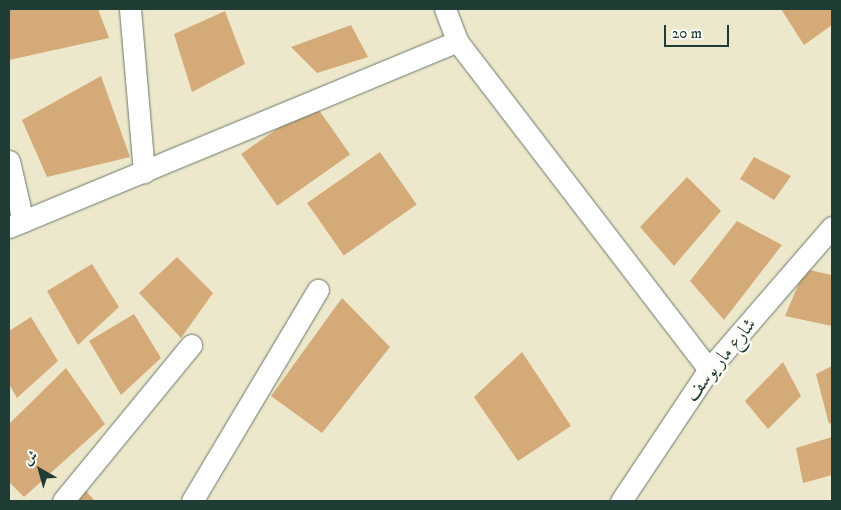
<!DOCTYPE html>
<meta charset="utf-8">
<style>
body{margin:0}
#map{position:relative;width:841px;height:510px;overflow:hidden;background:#ede8cc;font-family:"IM FELL DW Pica",Amiri,serif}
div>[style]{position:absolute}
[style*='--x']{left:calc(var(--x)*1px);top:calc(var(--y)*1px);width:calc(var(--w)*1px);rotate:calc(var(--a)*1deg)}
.building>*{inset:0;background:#d5aa79;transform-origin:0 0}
.roads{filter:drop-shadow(0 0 1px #677969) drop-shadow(0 0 1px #677969)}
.street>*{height:21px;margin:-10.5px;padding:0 10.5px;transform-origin:10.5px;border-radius:10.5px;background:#fff}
span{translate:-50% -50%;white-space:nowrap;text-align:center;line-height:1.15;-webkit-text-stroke:5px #fdfcf7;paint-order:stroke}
.street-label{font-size:19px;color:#1f3d34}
.frame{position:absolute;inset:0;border:10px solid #1f3d34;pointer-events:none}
.north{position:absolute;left:15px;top:445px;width:50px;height:50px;-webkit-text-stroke:4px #fdfcf7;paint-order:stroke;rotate:322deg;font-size:14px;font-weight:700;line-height:20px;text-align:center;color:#1f3d34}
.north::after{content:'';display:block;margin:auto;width:18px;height:22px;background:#1f3d34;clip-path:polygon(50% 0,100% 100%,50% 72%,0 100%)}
.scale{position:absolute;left:664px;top:25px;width:65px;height:22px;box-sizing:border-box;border:2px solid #1f3d34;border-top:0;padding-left:6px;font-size:15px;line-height:18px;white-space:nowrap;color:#1f3d34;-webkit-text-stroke:4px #fdfcf7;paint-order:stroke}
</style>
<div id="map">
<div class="building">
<i style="clip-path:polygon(9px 9px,98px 9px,109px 38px,9px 60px)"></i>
<i style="clip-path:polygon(781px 9px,832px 9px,832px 25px,804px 45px)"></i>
<i style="clip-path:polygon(225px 11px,245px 64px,192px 92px,174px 34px)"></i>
<i style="clip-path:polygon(351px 25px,368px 57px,317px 73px,291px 47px)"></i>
<i style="clip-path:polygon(101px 76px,130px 157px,47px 177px,22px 120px)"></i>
<i style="left:314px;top:103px;width:63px;height:89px;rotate:55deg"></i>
<i style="left:380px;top:152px;width:64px;height:89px;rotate:55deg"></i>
<i style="clip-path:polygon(754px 157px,791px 176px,774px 200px,740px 179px)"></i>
<i style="clip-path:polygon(687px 177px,721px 211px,674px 266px,640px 227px)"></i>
<i style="clip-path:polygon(737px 221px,782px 245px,724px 320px,690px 281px)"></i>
<i style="clip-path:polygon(177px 257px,213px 293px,181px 338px,139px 293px)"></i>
<i style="clip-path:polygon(92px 264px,119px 307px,78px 345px,47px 291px)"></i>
<i style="clip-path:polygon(805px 269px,832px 275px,832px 326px,785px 316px)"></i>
<i style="clip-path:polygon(342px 298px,390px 347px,322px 433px,271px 396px)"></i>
<i style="clip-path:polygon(134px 314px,161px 358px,121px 395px,89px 341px)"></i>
<i style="clip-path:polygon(31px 317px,58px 361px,17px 398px,9px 384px,9px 331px)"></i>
<i style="clip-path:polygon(522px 352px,571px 426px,518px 461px,474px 397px)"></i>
<i style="clip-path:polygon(783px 362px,801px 396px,768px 429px,745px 401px)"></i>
<i style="clip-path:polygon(832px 366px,832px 422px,829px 424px,816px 374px)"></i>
<i style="clip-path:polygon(66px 368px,105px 424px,24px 497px,9px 482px,9px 424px)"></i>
<i style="clip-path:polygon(832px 437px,832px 475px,803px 483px,796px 448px)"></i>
<i style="clip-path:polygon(85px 490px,95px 501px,74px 501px)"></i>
</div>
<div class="roads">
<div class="street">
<i style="--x:130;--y:9;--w:164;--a:85.1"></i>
<i style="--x:445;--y:9;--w:34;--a:69"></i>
<i style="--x:457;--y:41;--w:414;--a:52.5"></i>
<i style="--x:9;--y:161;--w:62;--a:76.9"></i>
<i style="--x:9;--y:227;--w:485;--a:-22.5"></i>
<i style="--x:63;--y:501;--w:202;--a:-50.6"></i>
<i style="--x:192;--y:501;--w:246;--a:-59.2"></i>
<i style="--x:621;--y:501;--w:159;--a:-56.3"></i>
<i style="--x:709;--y:369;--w:188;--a:-49.1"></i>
</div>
</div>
<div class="street-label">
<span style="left:721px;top:360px;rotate:-51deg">شارع مار يوسف</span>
</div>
<div class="frame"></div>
<div class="north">ش</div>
<div class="scale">20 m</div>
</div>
